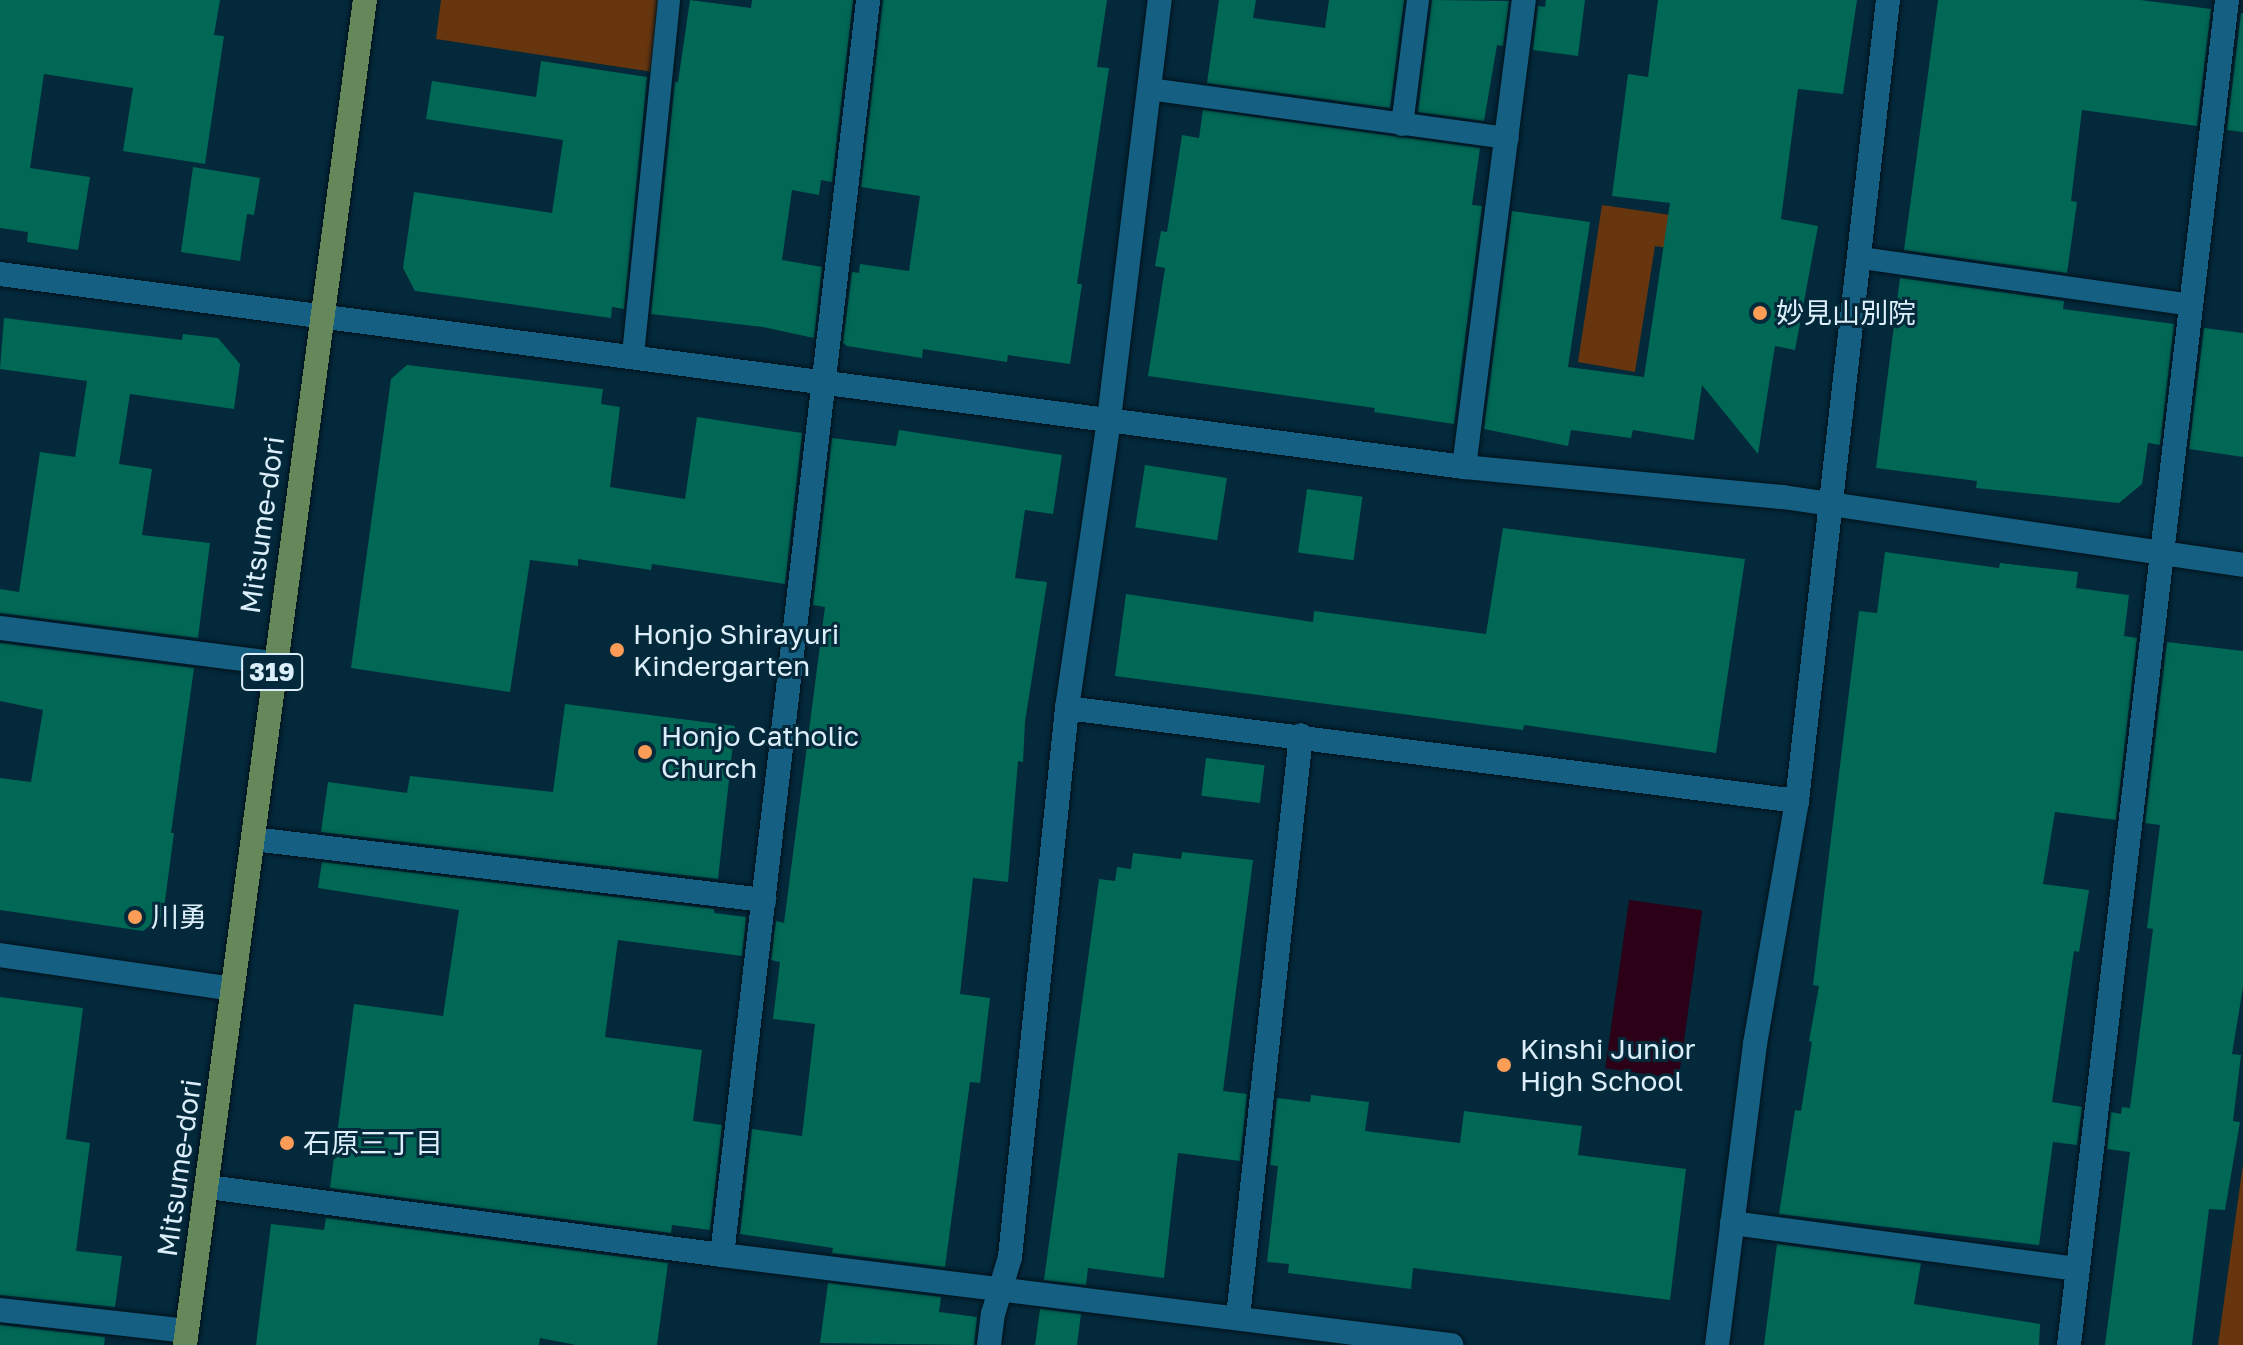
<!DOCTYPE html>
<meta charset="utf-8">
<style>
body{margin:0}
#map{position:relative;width:2243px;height:1345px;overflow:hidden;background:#03293b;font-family:"Golos Text","Noto Sans JP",sans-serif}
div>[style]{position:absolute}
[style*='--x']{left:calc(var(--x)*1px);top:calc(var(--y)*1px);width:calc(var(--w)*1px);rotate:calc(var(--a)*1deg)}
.green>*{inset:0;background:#67360e}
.water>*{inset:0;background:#2c0016;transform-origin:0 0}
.building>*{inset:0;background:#006855;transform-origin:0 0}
.roads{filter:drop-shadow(0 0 2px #00111b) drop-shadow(0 0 2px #00111b)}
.service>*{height:22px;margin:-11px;padding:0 11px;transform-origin:11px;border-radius:11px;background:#155f82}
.minor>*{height:24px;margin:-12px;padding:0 12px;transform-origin:12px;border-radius:12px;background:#155f82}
.tertiary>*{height:24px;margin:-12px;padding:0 12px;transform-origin:12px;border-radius:12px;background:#155f82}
.primary>*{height:24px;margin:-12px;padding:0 12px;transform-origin:12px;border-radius:12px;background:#65885a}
.dots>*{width:22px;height:22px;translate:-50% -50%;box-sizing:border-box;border:4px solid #03293b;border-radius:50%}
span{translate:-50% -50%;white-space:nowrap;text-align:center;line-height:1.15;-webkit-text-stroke:6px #03293b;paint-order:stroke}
.shield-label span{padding:2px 6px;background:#03293b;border:2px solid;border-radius:6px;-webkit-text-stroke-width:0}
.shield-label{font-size:26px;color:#dbeefa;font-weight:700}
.poi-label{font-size:28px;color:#dbeefa}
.left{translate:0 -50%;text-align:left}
.street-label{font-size:28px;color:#dbeefa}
</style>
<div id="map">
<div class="green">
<i style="clip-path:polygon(441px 0,661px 0,653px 72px,436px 39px)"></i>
<i style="clip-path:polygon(1602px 205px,1732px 224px,1727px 257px,1655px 246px,1635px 372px,1578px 362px)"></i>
<i style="clip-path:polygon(2243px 1164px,2243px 1345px,2218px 1345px)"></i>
</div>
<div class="water">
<i style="left:1629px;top:900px;width:74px;height:170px;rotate:8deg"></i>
</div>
<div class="building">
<i style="clip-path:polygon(0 0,220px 0,214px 35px,224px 36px,205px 164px,123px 151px,133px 88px,44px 74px,30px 168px,90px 177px,78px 250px,27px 242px,28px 232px,0 228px)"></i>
<i style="clip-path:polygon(690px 0,751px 8px,752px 0,853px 0,832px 182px,821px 180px,819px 195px,792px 190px,782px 260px,822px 267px,814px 338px,763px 327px,651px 314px,675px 82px,678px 82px)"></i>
<i style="clip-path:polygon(883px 0,1107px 0,1097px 67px,1109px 68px,1077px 284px,1082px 284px,1070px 364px,1008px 355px,1007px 362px,923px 349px,922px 358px,847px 346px,843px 343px,852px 272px,859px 273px,860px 264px,909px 271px,920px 196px,861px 187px)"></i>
<i style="clip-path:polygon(1219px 0,1256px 0,1253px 18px,1325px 28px,1329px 0,1404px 0,1390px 108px,1207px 83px)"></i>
<i style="clip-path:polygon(1432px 0,1509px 1px,1503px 46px,1497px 45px,1484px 121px,1418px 112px)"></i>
<i style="clip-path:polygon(1546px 0,1585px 0,1578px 56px,1533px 50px,1538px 6px,1545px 7px)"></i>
<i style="clip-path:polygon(1658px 0,1857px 0,1843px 94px,1798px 89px,1781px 219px,1818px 226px,1795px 350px,1775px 346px,1758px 454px,1702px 385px,1694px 440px,1633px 430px,1631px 438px,1571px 430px,1568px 446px,1484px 429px,1512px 211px,1590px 222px,1568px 367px,1644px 377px,1670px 203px,1612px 196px,1628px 74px,1648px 77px)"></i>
<i style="clip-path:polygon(1938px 0,2140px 0,2211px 9px,2197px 126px,2082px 110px,2071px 201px,2077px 202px,2067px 273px,1904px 250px)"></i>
<i style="clip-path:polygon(2241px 13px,2243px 13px,2243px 132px,2227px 130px)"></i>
<i style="clip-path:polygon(541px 61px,647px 77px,624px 309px,612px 307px,611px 318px,415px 291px,403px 268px,414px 192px,552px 213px,563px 140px,426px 119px,432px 81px,536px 97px)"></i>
<i style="clip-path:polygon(1203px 110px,1480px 148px,1472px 205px,1482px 206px,1454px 424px,1374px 412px,1375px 408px,1148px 376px,1165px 268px,1155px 266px,1161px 231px,1167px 232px,1182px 135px,1199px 138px)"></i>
<i style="clip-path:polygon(193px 167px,260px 178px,254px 215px,247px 214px,240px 261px,181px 252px)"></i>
<i style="clip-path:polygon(1900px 278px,2064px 301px,2063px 309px,2174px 324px,2160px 445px,2148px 443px,2142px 484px,2119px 503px,1976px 488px,1977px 481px,1876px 468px)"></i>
<i style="clip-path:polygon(4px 318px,182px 340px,183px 334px,218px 338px,240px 364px,234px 409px,130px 394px,119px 464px,152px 469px,142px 535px,210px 543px,198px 638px,0 613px,0 589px,19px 592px,40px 452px,75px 457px,87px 381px,0 369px)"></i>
<i style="clip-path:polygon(2204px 328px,2243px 333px,2243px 457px,2189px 449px)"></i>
<i style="clip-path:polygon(407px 365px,603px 389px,601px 404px,620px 407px,610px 487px,685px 499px,697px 417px,802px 433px,785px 584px,652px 564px,651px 570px,578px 559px,578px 566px,530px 560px,510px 692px,351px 668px,391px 379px)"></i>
<i style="clip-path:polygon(899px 430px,1062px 455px,1053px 514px,1025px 510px,1015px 578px,1047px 582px,1025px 722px,1023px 762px,1018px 761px,1008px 882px,973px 878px,960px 994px,990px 998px,980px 1083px,970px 1082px,945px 1267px,832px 1253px,833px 1248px,740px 1234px,752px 1129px,802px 1136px,815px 1024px,773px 1019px,780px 962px,771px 960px,776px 921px,784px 923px,825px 607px,813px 605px,832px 438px,896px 446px)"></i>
<i style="left:1145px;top:465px;width:83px;height:63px;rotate:9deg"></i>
<i style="left:1307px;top:489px;width:56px;height:64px;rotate:8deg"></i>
<i style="clip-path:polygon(1503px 528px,1745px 559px,1716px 753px,1524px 725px,1523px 730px,1115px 676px,1126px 594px,1313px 622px,1314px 611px,1486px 634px)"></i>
<i style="clip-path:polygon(1885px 552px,1999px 568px,2000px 563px,2078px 572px,2076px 588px,2129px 595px,2124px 636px,2137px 638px,2116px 820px,2055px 812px,2043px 884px,2089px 890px,2079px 952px,2074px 951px,2052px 1102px,2082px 1107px,2077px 1145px,2053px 1142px,2039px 1245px,1779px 1214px,1795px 1110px,1801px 1111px,1812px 1042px,1809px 1041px,1819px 986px,1813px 985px,1859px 611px,1877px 613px)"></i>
<i style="clip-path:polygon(2167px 642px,2243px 651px,2243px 987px,2232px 1054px,2241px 1055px,2233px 1121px,2240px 1122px,2225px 1210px,2209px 1209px,2192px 1345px,2105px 1345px,2130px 1152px,2107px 1149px,2111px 1112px,2121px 1114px,2122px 1107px,2130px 1108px,2153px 929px,2147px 928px,2160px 825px,2145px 823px)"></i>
<i style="clip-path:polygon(0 643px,194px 668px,171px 833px,174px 833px,163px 916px,143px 931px,0 910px,0 778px,31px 782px,43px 710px,0 701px)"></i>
<i style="clip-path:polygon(565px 704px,735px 726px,718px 879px,321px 832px,328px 782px,407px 793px,410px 776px,553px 792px)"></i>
<i style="left:1206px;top:758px;width:59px;height:38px;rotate:7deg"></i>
<i style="clip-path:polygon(1182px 852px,1253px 860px,1223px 1091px,1247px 1094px,1240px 1161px,1178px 1153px,1164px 1278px,1088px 1268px,1086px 1285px,1044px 1280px,1099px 879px,1115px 881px,1117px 867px,1131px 869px,1133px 853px,1181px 859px)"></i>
<i style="clip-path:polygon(322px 862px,714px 909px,714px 913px,746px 917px,742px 956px,618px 940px,605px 1037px,702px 1050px,693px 1121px,722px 1125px,710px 1230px,672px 1225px,671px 1233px,330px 1188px,354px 1004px,443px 1016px,459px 910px,318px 888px)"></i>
<i style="clip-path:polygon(0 997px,83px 1008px,66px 1139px,90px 1143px,76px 1251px,122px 1256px,115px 1307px,0 1295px)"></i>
<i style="clip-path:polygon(1311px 1095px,1369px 1102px,1365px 1131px,1460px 1143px,1464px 1111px,1582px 1126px,1578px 1155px,1686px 1169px,1670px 1300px,1413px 1268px,1411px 1289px,1288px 1273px,1289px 1264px,1267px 1262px,1278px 1166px,1270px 1165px,1277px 1098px,1310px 1102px)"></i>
<i style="clip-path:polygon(326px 1218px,668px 1263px,657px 1345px,576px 1345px,540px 1338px,539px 1345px,256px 1345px,271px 1224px,324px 1230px)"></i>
<i style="clip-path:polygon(1777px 1244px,1921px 1263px,1914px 1304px,2040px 1324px,2039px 1345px,1764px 1345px)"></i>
<i style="clip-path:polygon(828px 1283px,941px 1297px,939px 1312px,977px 1317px,974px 1345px,820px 1343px)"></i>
<i style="clip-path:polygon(1040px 1309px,1081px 1314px,1077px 1345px,1035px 1345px)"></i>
<i style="clip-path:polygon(0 1325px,105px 1337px,104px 1345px,0 1345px)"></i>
</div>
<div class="roads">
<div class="service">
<i style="--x:1149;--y:89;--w:362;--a:7.8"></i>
<i style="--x:1402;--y:125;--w:126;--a:-82.7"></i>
<i style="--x:1861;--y:258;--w:333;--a:8.1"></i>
<i style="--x:633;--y:355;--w:357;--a:-84.2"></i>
</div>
<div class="minor">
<i style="--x:1464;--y:467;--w:471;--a:-82.7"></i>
<i style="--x:0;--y:628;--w:276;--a:7.3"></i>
<i style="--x:1067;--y:708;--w:736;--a:7.26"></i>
<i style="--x:253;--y:839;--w:515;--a:6.81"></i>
<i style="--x:208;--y:1187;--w:518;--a:7.54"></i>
<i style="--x:722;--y:1255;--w:735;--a:7.04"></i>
<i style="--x:1732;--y:1223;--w:348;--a:7.6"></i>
<i style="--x:722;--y:1255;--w:1263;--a:-83.36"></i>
<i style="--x:0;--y:1310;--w:188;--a:6.4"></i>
<i style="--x:1238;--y:1317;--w:585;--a:-83.82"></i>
<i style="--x:989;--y:1345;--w:31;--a:-83"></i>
<i style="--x:993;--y:1314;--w:59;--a:-73.4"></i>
<i style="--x:1010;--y:1257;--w:552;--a:-84.07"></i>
<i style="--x:1067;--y:708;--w:292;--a:-81.7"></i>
<i style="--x:1109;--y:419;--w:422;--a:-83.1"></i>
<i style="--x:1717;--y:1345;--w:303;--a:-82.8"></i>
<i style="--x:1755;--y:1044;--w:247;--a:-80.2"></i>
<i style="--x:1797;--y:801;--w:806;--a:-83.52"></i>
<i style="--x:2069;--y:1345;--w:1354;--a:-83.3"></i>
</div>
<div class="tertiary">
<i style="--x:0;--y:274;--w:1477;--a:7.51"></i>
<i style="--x:1464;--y:467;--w:320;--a:5.4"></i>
<i style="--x:1783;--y:497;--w:465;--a:8.4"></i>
<i style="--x:0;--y:955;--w:235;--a:8.3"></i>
</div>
<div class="primary">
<i style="--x:185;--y:1345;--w:1357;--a:-82.38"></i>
</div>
</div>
<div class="dots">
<i style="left:1760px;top:313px;background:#fd9c56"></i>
<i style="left:617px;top:650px;background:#fd9c56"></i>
<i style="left:645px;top:752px;background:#fd9c56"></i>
<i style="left:135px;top:917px;background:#fd9c56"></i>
<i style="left:1504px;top:1065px;background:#fd9c56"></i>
<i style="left:287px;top:1143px;background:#fd9c56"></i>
</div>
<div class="shield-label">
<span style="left:272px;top:672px">319</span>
</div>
<div class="poi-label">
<span class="left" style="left:1776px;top:313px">妙見山別院</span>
<span class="left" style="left:633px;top:650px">Honjo Shirayuri<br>Kindergarten</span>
<span class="left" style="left:661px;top:752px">Honjo Catholic<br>Church</span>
<span class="left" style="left:151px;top:917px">川勇</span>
<span class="left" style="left:1520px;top:1065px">Kinshi Junior<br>High School</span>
<span class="left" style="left:303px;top:1143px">石原三丁目</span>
</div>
<div class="street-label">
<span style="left:262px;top:525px;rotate:-82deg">Mitsume-dori</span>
<span style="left:179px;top:1168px;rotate:-82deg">Mitsume-dori</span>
</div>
</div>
